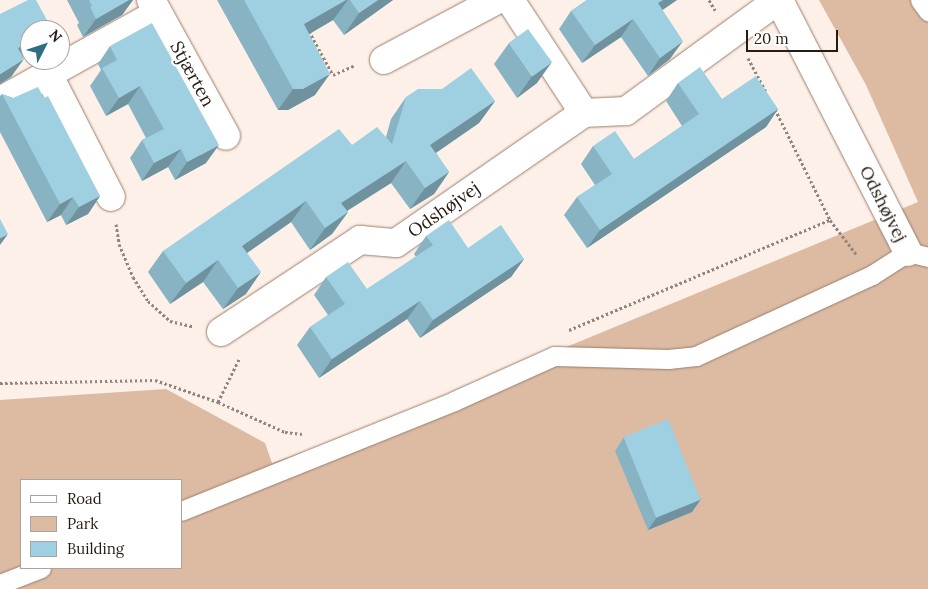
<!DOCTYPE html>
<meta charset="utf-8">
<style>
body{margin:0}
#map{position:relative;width:928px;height:589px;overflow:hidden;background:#fdf0e8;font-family:Lora,serif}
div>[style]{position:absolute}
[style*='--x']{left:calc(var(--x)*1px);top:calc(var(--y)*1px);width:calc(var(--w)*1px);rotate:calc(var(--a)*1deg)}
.green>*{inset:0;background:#ddbba3}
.path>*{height:3px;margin-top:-1.5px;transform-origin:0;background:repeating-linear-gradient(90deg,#91857d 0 2.5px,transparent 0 5px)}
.roads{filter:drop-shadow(0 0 1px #9a7e6a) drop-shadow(0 0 1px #9a7e6a)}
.lane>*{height:19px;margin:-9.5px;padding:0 9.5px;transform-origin:9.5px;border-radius:9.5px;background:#fff}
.street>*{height:28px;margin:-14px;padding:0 14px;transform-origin:14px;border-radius:14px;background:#fff}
.wall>*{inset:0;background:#88b3c2}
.shaded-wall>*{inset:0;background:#6f929e}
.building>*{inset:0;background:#9ed0e2;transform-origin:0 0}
span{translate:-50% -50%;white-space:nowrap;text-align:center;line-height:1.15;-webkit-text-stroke:4.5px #fff;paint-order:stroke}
.street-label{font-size:18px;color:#271c14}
.legend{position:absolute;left:20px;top:479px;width:162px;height:90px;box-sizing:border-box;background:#fff;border:1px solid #a9a4a1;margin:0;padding:6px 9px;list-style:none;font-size:15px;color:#271c14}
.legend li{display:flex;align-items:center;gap:10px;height:25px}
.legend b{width:25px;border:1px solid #a9a4a1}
.north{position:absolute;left:20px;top:20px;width:50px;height:50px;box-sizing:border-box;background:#fff;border:1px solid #a9a4a1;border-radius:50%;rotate:49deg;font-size:14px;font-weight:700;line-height:20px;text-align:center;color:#271c14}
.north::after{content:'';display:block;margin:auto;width:18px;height:22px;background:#2d6e82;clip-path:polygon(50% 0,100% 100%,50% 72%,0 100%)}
.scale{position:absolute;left:746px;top:30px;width:92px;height:22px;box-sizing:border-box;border:2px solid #271c14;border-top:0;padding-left:6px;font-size:15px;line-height:18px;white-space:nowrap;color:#271c14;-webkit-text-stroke:4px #fff;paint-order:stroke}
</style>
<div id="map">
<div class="green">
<i style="clip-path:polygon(evenodd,819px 0,928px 0,928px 589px,0 589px,0 400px,166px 389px,265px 443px,272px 463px,353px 435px,918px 202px,866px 85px,819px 0,21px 480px,181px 480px,181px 568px,21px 568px,21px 480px)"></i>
</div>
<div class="path">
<i style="--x:709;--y:0;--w:12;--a:59"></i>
<i style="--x:309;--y:31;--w:50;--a:61.4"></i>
<i style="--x:333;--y:75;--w:24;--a:-24"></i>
<i style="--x:748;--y:58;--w:38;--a:62"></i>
<i style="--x:775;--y:109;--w:124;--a:63.6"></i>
<i style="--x:116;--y:224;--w:20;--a:81"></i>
<i style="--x:119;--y:244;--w:36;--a:67"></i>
<i style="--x:133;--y:277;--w:28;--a:58"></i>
<i style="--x:148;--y:301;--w:30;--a:42"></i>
<i style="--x:170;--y:321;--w:23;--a:13"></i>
<i style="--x:569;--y:330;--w:283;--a:-22.9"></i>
<i style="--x:830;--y:220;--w:43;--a:52.6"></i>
<i style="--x:0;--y:383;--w:155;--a:-1.1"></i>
<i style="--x:155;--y:380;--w:67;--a:19.2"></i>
<i style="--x:218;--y:402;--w:73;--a:24.1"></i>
<i style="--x:285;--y:432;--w:17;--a:7"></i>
<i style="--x:218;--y:402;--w:50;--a:-63.9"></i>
</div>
<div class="roads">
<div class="lane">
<i style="--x:920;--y:0;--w:14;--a:54"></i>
<i style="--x:181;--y:511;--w:294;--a:-21.9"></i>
<i style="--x:454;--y:401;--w:110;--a:-24.2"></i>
<i style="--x:554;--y:356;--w:114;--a:1.5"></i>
<i style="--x:668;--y:359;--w:28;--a:-6"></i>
<i style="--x:696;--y:356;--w:194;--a:-24.7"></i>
<i style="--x:872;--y:275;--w:43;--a:-32.6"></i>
<i style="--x:908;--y:252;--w:21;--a:14"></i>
<i style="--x:0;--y:584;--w:44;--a:-21.3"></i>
</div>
<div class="street">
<i style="--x:151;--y:0;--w:155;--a:61.1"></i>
<i style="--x:510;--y:0;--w:135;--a:56.8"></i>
<i style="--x:779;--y:0;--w:283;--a:62.9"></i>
<i style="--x:384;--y:60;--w:128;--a:-28"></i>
<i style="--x:48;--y:74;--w:138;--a:62.9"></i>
<i style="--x:0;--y:101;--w:181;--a:-29.1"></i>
<i style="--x:221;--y:332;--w:167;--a:-33.5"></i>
<i style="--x:360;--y:240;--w:36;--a:5"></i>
<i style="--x:396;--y:243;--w:229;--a:-34.7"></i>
<i style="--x:584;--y:113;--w:42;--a:-2.7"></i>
<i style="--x:626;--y:111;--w:188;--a:-36.1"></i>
</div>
</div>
<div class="wall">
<i style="clip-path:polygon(67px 0,133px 0,122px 15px,83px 37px,77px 25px,79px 23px)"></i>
<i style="clip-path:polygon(217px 0,393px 0,344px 35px,333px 20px,309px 34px,315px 95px,288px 110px,278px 110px)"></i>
<i style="clip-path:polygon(587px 0,677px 0,662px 10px,670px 59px,648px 76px,621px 37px,582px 63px,559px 29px,571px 11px)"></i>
<i style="clip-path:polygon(509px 43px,537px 83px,517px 98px,494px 64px)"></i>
<i style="clip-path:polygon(110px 46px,206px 163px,175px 180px,168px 167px,142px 181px,130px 158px,142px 140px,146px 138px,128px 104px,106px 116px,90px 86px,101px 70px,98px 64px)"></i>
<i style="clip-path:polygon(678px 83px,722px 99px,778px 109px,766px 127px,587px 248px,564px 215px,577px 197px,595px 185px,581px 164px,593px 146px,634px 159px,682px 126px,666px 101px)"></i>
<i style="clip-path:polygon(2px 94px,13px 98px,44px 98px,100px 196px,88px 214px,66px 225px,61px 215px,47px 222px,0 132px,0 96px)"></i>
<i style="clip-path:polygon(406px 97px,495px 101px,479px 123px,436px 153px,449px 172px,434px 194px,410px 209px,391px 183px,347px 211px,348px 212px,332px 234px,310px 250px,291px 222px,247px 253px,246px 294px,223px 309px,203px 282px,170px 304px,148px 272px,163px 251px,352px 145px,386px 137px,391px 119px)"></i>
<i style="clip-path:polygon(426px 236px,468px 248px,524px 259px,511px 277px,420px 338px,407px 319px,319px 378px,297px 345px,310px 327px,328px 315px,314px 295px,326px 277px,367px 289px,416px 257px,414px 254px)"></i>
<i style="clip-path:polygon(624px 437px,701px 499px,692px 512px,648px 530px,615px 451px)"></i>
</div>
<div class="shaded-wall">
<i style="clip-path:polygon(129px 0,133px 0,122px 15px,83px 37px,96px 19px)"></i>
<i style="clip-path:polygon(346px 0,348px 0,333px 20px,289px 46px,304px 24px)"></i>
<i style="clip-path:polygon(378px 0,393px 0,344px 35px,359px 13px)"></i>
<i style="clip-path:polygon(663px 0,677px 0,645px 22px,658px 3px)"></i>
<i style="clip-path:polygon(633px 19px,621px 37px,582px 63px,595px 45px)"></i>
<i style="clip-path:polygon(48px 22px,42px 30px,36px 30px,38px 27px)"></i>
<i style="clip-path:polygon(30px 38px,30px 53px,5px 66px,18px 48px)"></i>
<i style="clip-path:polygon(683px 41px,670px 59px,648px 76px,660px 58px)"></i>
<i style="clip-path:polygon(24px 59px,11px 77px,0 84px,0 74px)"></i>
<i style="clip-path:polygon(552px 62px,537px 83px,517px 98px,532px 76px)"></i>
<i style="clip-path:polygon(330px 74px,315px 95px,288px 110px,278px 110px,293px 89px)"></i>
<i style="clip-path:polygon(140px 86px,128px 104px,106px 116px,119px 98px)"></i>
<i style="clip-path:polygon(495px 101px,479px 123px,415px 167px,430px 145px)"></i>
<i style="clip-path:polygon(778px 109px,766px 127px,587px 248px,600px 230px)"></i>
<i style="clip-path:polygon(219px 145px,206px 163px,175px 180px,187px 162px)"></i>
<i style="clip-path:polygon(181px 149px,168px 167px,142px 181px,154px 163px)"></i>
<i style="clip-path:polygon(406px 161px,391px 183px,326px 224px,341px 203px)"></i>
<i style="clip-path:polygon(449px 172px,434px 194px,410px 209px,425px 188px)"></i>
<i style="clip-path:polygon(100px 196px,88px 214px,66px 225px,79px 207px)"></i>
<i style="clip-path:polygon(73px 197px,61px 215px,47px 222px,60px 204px)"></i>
<i style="clip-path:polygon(306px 201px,291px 222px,227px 267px,242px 246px)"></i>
<i style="clip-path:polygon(348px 212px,332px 234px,310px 250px,325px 228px)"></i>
<i style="clip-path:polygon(8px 234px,0 245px,0 238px)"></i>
<i style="clip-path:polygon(524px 259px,511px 277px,420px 338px,433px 320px)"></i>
<i style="clip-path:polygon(218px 260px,203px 282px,170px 304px,186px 283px)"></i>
<i style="clip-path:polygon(261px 272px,246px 294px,223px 309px,238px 288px)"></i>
<i style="clip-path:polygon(420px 301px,407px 319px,319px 378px,332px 359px)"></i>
<i style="clip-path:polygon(701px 499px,692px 512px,648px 530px,657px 517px)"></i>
</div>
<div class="building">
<i style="clip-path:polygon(28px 0,36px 0,48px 22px,38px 27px,40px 30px,30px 30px,30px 41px,18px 48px,24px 59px,0 74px,0 14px)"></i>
<i style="clip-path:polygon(89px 0,129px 0,96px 19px,90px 7px,92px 6px)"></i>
<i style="clip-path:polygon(244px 0,346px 0,304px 24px,330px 74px,303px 89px,293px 89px)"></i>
<i style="clip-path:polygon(350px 0,378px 0,359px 13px)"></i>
<i style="clip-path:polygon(587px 0,663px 0,658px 3px,683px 41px,660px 58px,633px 19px,595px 45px,571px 11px)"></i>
<i style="clip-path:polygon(152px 23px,219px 145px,187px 162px,181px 149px,154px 163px,142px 140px,164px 129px,140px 86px,119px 98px,102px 68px,117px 60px,110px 46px)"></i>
<i style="left:528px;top:29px;width:41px;height:24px;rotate:54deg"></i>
<i style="clip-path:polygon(700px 67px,722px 99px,756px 76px,778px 109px,600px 230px,577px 197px,612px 174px,593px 146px,615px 131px,634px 159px,699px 114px,678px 83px)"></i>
<i style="clip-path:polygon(471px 68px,495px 101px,430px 145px,449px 172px,425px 188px,406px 161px,341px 203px,348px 212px,325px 228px,306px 201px,242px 246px,261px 272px,238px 288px,218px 260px,186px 283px,163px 251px,339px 129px,352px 145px,377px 127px,392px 144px,406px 97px,418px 89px,442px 89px)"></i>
<i style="clip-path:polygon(38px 87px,44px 98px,48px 96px,100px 196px,79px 207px,73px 197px,60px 204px,2px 94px,13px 98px)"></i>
<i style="clip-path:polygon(0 219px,8px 234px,0 238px)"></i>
<i style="clip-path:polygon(449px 220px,468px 248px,501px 225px,524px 259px,433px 320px,420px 301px,332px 359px,310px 327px,345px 304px,326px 277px,348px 262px,367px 289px,433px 245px,426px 236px)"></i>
<i style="left:668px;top:419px;width:87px;height:48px;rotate:68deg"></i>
</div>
<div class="street-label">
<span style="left:192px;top:74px;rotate:61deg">Stjærten</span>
<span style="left:883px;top:204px;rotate:63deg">Odshøjvej</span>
<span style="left:444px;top:210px;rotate:-35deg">Odshøjvej</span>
</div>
<ul class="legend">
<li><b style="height:6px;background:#fff"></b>Road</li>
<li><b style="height:14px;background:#ddbba3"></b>Park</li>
<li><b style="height:14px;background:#9ed0e2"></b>Building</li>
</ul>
<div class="north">N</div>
<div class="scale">20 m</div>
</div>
